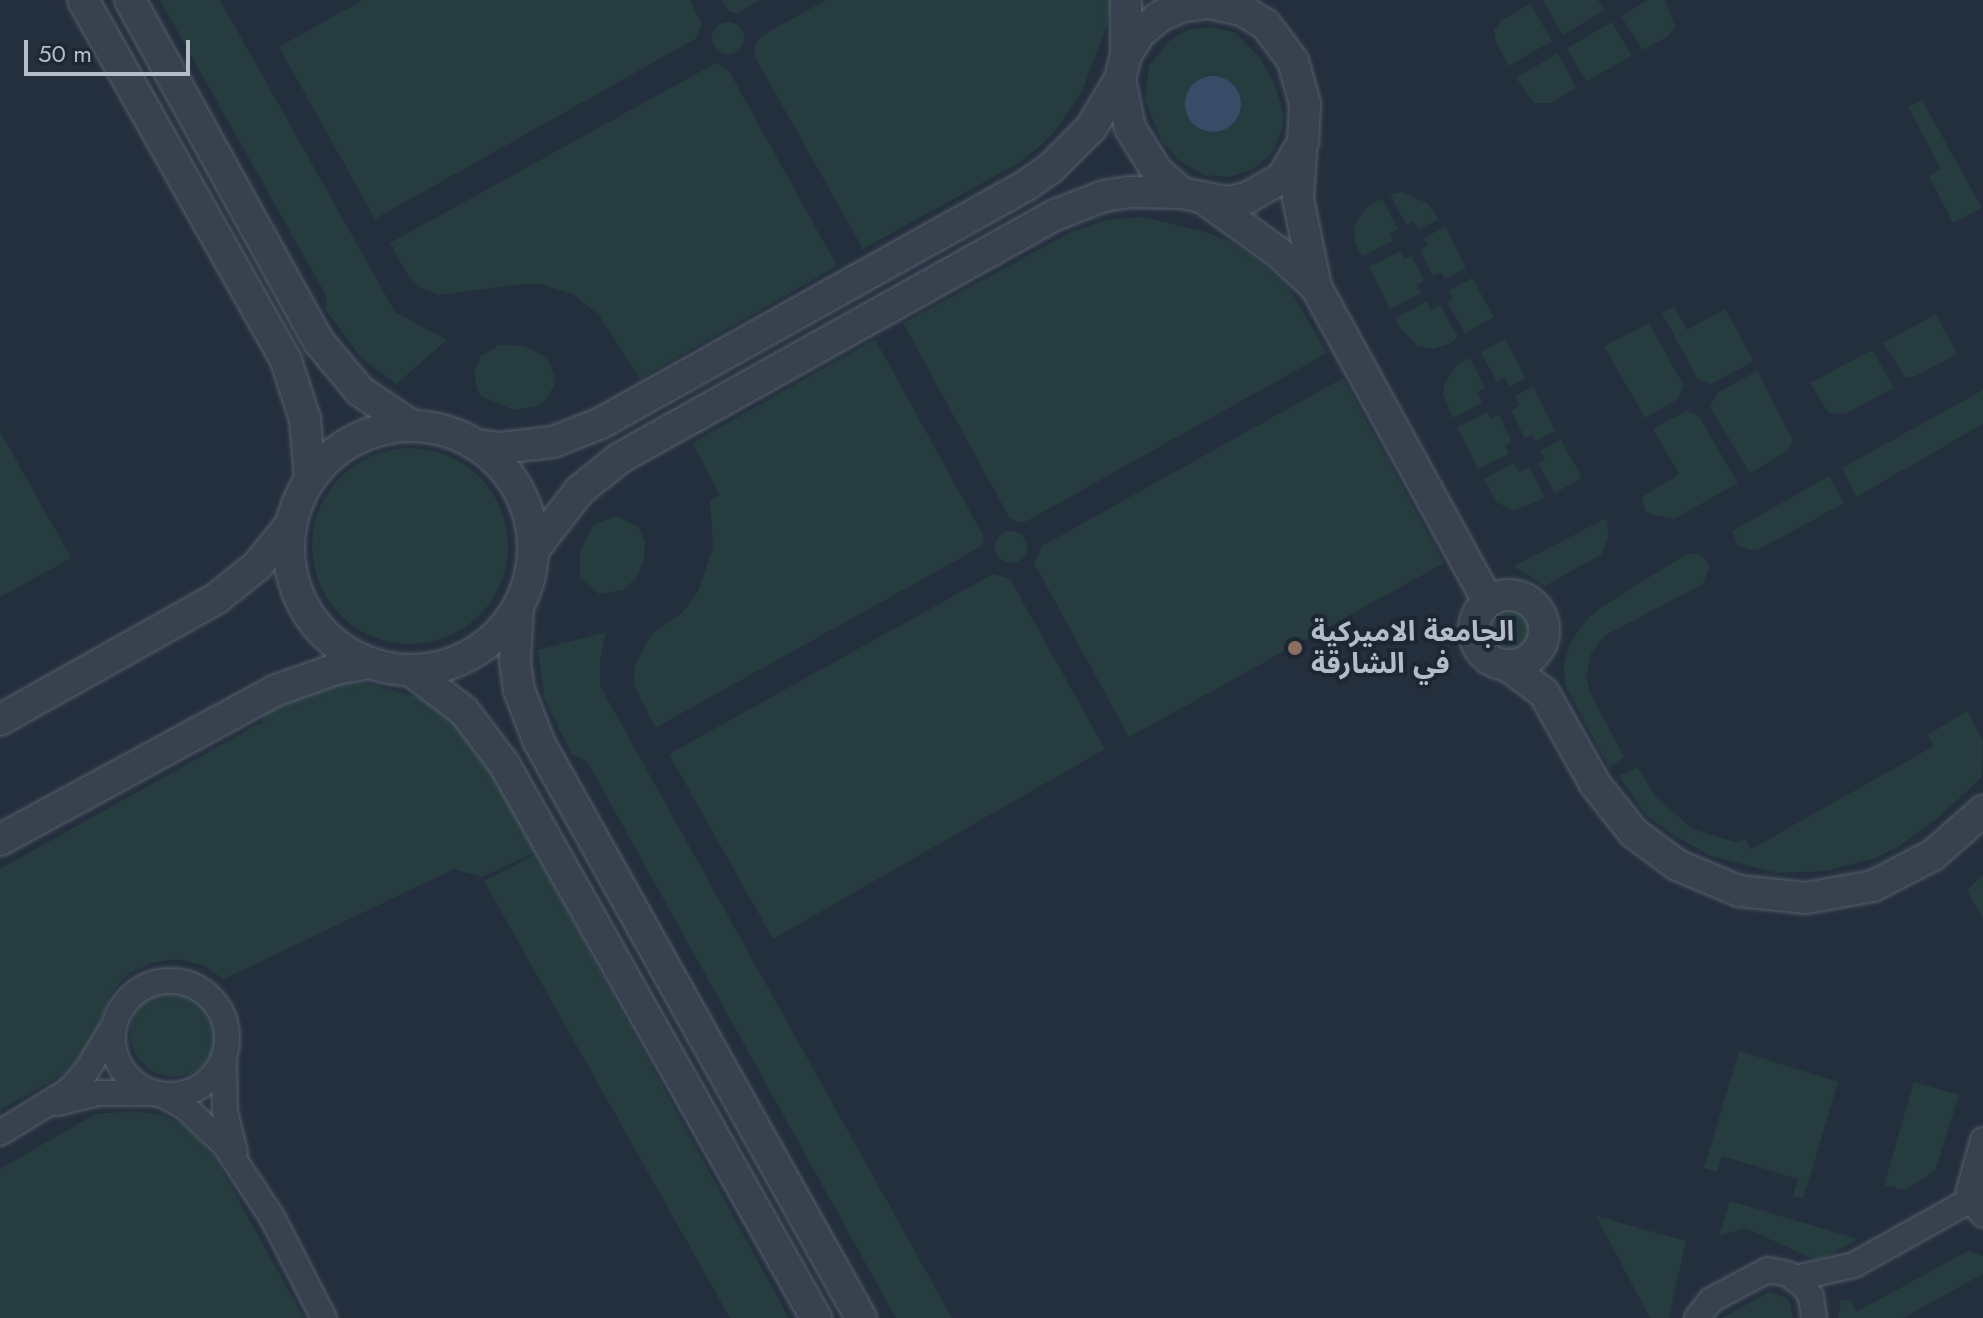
<!DOCTYPE html>
<meta charset="utf-8">
<style>
body{margin:0}
#map{position:relative;width:1983px;height:1318px;overflow:hidden;background:#242f3e;font-family:Jost,"Noto Sans Arabic",sans-serif}
div>[style]{position:absolute}
[style*='--x']{left:calc(var(--x)*1px);top:calc(var(--y)*1px);width:calc(var(--w)*1px);rotate:calc(var(--a)*1deg)}
.green>*{inset:0;background:#263c3f;transform-origin:0 0}
.round{border-radius:50%}
.water>*{inset:0;background:#394c67}
.roads{filter:drop-shadow(0 0 2px #565f6c) drop-shadow(0 0 2px #565f6c)}
.minor>*{height:24px;margin:-12px;padding:0 12px;transform-origin:12px;border-radius:12px;background:#38414e}
.minor>.ring{margin:-12px;padding:0;box-sizing:content-box;background:none;border:24px solid #38414e;border-radius:50%}
.tertiary>*{height:30px;margin:-15px;padding:0 15px;transform-origin:15px;border-radius:15px;background:#38414e}
.tertiary>.ring{margin:-15px;padding:0;box-sizing:content-box;background:none;border:30px solid #38414e;border-radius:50%}
.dots>*{width:22px;height:22px;translate:-50% -50%;box-sizing:border-box;border:4px solid #1d2633;border-radius:50%}
span{translate:-50% -50%;white-space:nowrap;text-align:center;line-height:1.15;-webkit-text-stroke:8px #1d2633;paint-order:stroke}
.poi-label{font-size:28px;color:#b4bcc9;font-weight:700}
.left{translate:0 -50%;text-align:left}
.scale{position:absolute;left:24px;top:40px;width:166px;height:36px;box-sizing:border-box;border:4px solid #b4bcc9;border-top:0;padding-left:10px;font-size:24px;line-height:28px;white-space:nowrap;color:#b4bcc9;-webkit-text-stroke:6px #1d2633;paint-order:stroke}
</style>
<div id="map">
<div class="green">
<i style="clip-path:polygon(160px 0,220px 0,395px 312px,447px 340px,396px 384px,361px 358px,325px 309px,327px 297px)"></i>
<i style="clip-path:polygon(363px 0,690px 0,702px 25px,695px 39px,375px 219px,279px 47px)"></i>
<i style="clip-path:polygon(722px 0,761px 0,737px 13px,729px 11px)"></i>
<i style="clip-path:polygon(826px 0,1111px 0,1108px 23px,1082px 91px,1055px 131px,1038px 148px,1019px 163px,863px 249px,755px 57px,755px 44px,763px 35px)"></i>
<i style="clip-path:polygon(1542px 0,1598px 0,1604px 10px,1563px 35px)"></i>
<i style="clip-path:polygon(1648px 0,1665px 0,1675px 27px,1668px 36px,1643px 50px,1621px 16px)"></i>
<i style="clip-path:polygon(1530px 4px,1552px 41px,1509px 66px,1496px 43px,1494px 30px,1503px 19px)"></i>
<i style="left:1612px;top:22px;width:39px;height:52px;rotate:60deg"></i>
<i class="round" style="left:712px;top:22px;width:32px;height:32px"></i>
<i style="clip-path:polygon(1213px 27px,1236px 33px,1260px 58px,1275px 85px,1283px 112px,1283px 126px,1274px 151px,1254px 169px,1229px 177px,1204px 175px,1179px 161px,1161px 140px,1145px 100px,1149px 66px,1168px 42px,1189px 29px)"></i>
<i style="clip-path:polygon(1558px 53px,1576px 88px,1551px 103px,1534px 103px,1516px 78px)"></i>
<i style="clip-path:polygon(716px 63px,729px 71px,837px 266px,640px 379px,599px 315px,573px 294px,540px 284px,524px 284px,438px 295px,421px 288px,408px 275px,390px 243px)"></i>
<i style="clip-path:polygon(1922px 100px,1982px 208px,1953px 223px,1929px 176px,1941px 169px,1908px 107px)"></i>
<i style="clip-path:polygon(1401px 192px,1427px 203px,1439px 219px,1418px 229px,1414px 221px,1406px 225px,1390px 194px)"></i>
<i style="clip-path:polygon(1382px 198px,1398px 229px,1390px 233px,1394px 240px,1362px 256px,1355px 244px,1354px 226px,1365px 209px)"></i>
<i style="clip-path:polygon(1143px 217px,1205px 232px,1227px 240px,1263px 263px,1290px 289px,1327px 353px,1027px 521px,1017px 522px,1009px 517px,903px 323px,1071px 232px,1106px 220px)"></i>
<i style="clip-path:polygon(1445px 227px,1466px 268px,1445px 279px,1441px 273px,1433px 276px,1420px 250px,1428px 245px,1424px 238px)"></i>
<i style="clip-path:polygon(1400px 251px,1404px 259px,1412px 256px,1424px 281px,1417px 285px,1421px 293px,1390px 309px,1369px 267px)"></i>
<i style="clip-path:polygon(1472px 278px,1494px 317px,1465px 333px,1447px 302px,1453px 299px,1449px 291px)"></i>
<i style="clip-path:polygon(1427px 301px,1431px 310px,1440px 305px,1458px 337px,1449px 344px,1433px 349px,1417px 346px,1399px 327px,1396px 318px)"></i>
<i style="clip-path:polygon(1674px 307px,1687px 330px,1725px 309px,1754px 361px,1711px 384px,1697px 378px,1662px 313px)"></i>
<i style="clip-path:polygon(1936px 314px,1957px 354px,1914px 377px,1905px 377px,1883px 343px)"></i>
<i style="clip-path:polygon(1649px 323px,1684px 386px,1678px 399px,1645px 418px,1604px 346px)"></i>
<i style="clip-path:polygon(875px 339px,984px 537px,982px 546px,655px 728px,633px 683px,636px 663px,651px 635px,682px 613px,698px 592px,713px 547px,710px 500px,720px 495px,692px 443px)"></i>
<i style="clip-path:polygon(1505px 339px,1526px 378px,1510px 387px,1505px 378px,1497px 382px,1481px 352px)"></i>
<i style="clip-path:polygon(499px 345px,524px 346px,547px 358px,555px 376px,554px 386px,544px 401px,534px 407px,514px 410px,482px 397px,477px 389px,474px 372px,481px 356px)"></i>
<i style="clip-path:polygon(1872px 350px,1894px 388px,1844px 414px,1829px 413px,1810px 383px)"></i>
<i style="clip-path:polygon(1470px 358px,1485px 388px,1477px 392px,1482px 403px,1453px 418px,1443px 395px,1445px 383px,1459px 363px)"></i>
<i style="clip-path:polygon(1757px 371px,1793px 440px,1787px 451px,1750px 473px,1710px 407px,1717px 393px)"></i>
<i style="clip-path:polygon(1343px 378px,1444px 563px,1129px 737px,1034px 563px,1042px 546px)"></i>
<i style="clip-path:polygon(1533px 387px,1555px 431px,1536px 441px,1531px 435px,1525px 438px,1511px 411px,1520px 406px,1515px 396px)"></i>
<i style="clip-path:polygon(1983px 390px,1983px 424px,1856px 497px,1842px 468px)"></i>
<i style="clip-path:polygon(1686px 411px,1698px 415px,1738px 483px,1674px 519px,1651px 514px,1645px 510px,1642px 497px,1679px 474px,1653px 429px)"></i>
<i style="clip-path:polygon(1488px 412px,1491px 419px,1499px 415px,1512px 442px,1505px 446px,1509px 454px,1478px 469px,1457px 427px)"></i>
<i style="clip-path:polygon(0 431px,71px 558px,0 597px)"></i>
<i style="clip-path:polygon(1561px 440px,1582px 478px,1555px 493px,1538px 463px,1545px 459px,1540px 451px)"></i>
<i class="round" style="left:312px;top:448px;width:196px;height:196px"></i>
<i style="clip-path:polygon(1514px 463px,1519px 472px,1529px 467px,1545px 498px,1514px 511px,1496px 502px,1484px 479px)"></i>
<i style="clip-path:polygon(1829px 476px,1844px 503px,1756px 551px,1738px 546px,1732px 531px)"></i>
<i style="clip-path:polygon(617px 516px,638px 527px,645px 541px,644px 560px,636px 578px,623px 590px,599px 594px,580px 578px,580px 550px,594px 524px)"></i>
<i style="clip-path:polygon(1607px 518px,1608px 538px,1602px 554px,1545px 586px,1513px 566px)"></i>
<i class="round" style="left:995px;top:531px;width:32px;height:32px"></i>
<i style="clip-path:polygon(1696px 553px,1705px 558px,1709px 567px,1703px 584px,1606px 635px,1591px 653px,1586px 676px,1590px 692px,1624px 757px,1609px 768px,1565px 685px,1564px 664px,1570px 643px,1588px 618px,1600px 608px,1685px 555px)"></i>
<i style="clip-path:polygon(993px 574px,1010px 579px,1105px 749px,773px 939px,669px 754px)"></i>
<i class="round" style="left:1485px;top:606px;width:46px;height:46px"></i>
<i style="clip-path:polygon(606px 632px,600px 659px,600px 686px,952px 1318px,896px 1318px,587px 761px,572px 755px,544px 698px,538px 650px)"></i>
<i style="clip-path:polygon(331px 682px,364px 682px,429px 700px,460px 724px,483px 752px,540px 850px,482px 877px,454px 869px,224px 979px,202px 965px,177px 959px,151px 963px,127px 975px,110px 995px,101px 1019px,101px 1045px,55px 1079px,0 1110px,0 869px,262px 722px,268px 705px)"></i>
<i style="clip-path:polygon(1967px 711px,1983px 740px,1982px 777px,1938px 818px,1898px 847px,1875px 858px,1827px 871px,1777px 873px,1711px 856px,1675px 836px,1646px 815px,1619px 776px,1637px 767px,1655px 796px,1692px 829px,1735px 842px,1745px 839px,1751px 849px,1934px 746px,1928px 735px)"></i>
<i style="clip-path:polygon(536px 854px,789px 1318px,730px 1318px,484px 881px)"></i>
<i style="clip-path:polygon(1983px 875px,1983px 919px,1967px 890px)"></i>
<i class="round" style="left:130px;top:989px;width:88px;height:88px"></i>
<i style="clip-path:polygon(1739px 1051px,1838px 1082px,1803px 1199px,1793px 1196px,1798px 1179px,1722px 1156px,1717px 1172px,1704px 1168px)"></i>
<i style="clip-path:polygon(1914px 1082px,1959px 1095px,1935px 1171px,1905px 1190px,1884px 1185px)"></i>
<i style="clip-path:polygon(132px 1111px,164px 1115px,191px 1129px,216px 1159px,304px 1318px,0 1318px,0 1169px,95px 1114px)"></i>
<i style="clip-path:polygon(1730px 1201px,1858px 1239px,1824px 1258px,1813px 1259px,1746px 1228px,1719px 1236px)"></i>
<i style="clip-path:polygon(1596px 1216px,1686px 1241px,1669px 1318px,1650px 1318px)"></i>
<i style="clip-path:polygon(1968px 1251px,1983px 1256px,1983px 1274px,1903px 1318px,1838px 1318px,1841px 1300px,1852px 1301px,1856px 1312px)"></i>
<i style="clip-path:polygon(1769px 1292px,1789px 1299px,1793px 1318px,1722px 1318px)"></i>
</div>
<div class="water">
<i class="round" style="left:1185px;top:76px;width:56px;height:56px"></i>
</div>
<div class="roads">
<div class="minor">
<i class="ring" style="left:113px;top:981px;width:90px;height:90px"></i>
<i style="--x:224;--y:1058;--w:54;--a:88.9"></i>
<i style="--x:225;--y:1112;--w:41;--a:76"></i>
<i style="--x:163;--y:1095;--w:26;--a:29"></i>
<i style="--x:186;--y:1108;--w:52;--a:43.5"></i>
<i style="--x:224;--y:1144;--w:87;--a:56.7"></i>
<i style="--x:272;--y:1217;--w:114;--a:62.8"></i>
<i style="--x:57;--y:1103;--w:42;--a:-13.7"></i>
<i style="--x:98;--y:1093;--w:52;--a:0"></i>
<i style="--x:0;--y:1133;--w:80;--a:-31.7"></i>
<i style="--x:68;--y:1091;--w:26;--a:-47"></i>
<i style="--x:86;--y:1072;--w:52;--a:-59"></i>
<i style="--x:1983;--y:1140;--w:53;--a:105.4"></i>
<i style="--x:1969;--y:1191;--w:9;--a:77"></i>
<i style="--x:1971;--y:1200;--w:19;--a:51"></i>
<i style="--x:1796;--y:1278;--w:59;--a:-12.6"></i>
<i style="--x:1854;--y:1265;--w:148;--a:-29.2"></i>
<i style="--x:1697;--y:1318;--w:23;--a:-52"></i>
<i style="--x:1711;--y:1300;--w:64;--a:-27.8"></i>
<i style="--x:1768;--y:1270;--w:20;--a:11"></i>
<i style="--x:1788;--y:1274;--w:21;--a:37"></i>
<i style="--x:1805;--y:1287;--w:12;--a:59"></i>
<i style="--x:1811;--y:1297;--w:21;--a:82"></i>
</div>
<div class="tertiary">
<i style="--x:83;--y:0;--w:414;--a:60.6"></i>
<i style="--x:286;--y:361;--w:61;--a:71.9"></i>
<i style="--x:305;--y:419;--w:59;--a:85.2"></i>
<i style="--x:130;--y:0;--w:391;--a:61.1"></i>
<i style="--x:319;--y:342;--w:64;--a:50.1"></i>
<i style="--x:360;--y:391;--w:63;--a:33.9"></i>
<i style="--x:1126;--y:0;--w:55;--a:90"></i>
<i style="--x:1209;--y:3;--w:34;--a:12"></i>
<i style="--x:1242;--y:10;--w:28;--a:32"></i>
<i style="--x:1266;--y:25;--w:45;--a:53.1"></i>
<i style="--x:1293;--y:61;--w:45;--a:74.4"></i>
<i style="--x:1305;--y:104;--w:38;--a:93"></i>
<i style="--x:1303;--y:142;--w:42;--a:120.3"></i>
<i style="--x:1282;--y:178;--w:40;--a:150.3"></i>
<i style="--x:1247;--y:198;--w:21;--a:169"></i>
<i style="--x:1226;--y:202;--w:45;--a:-168.4"></i>
<i style="--x:1182;--y:193;--w:33;--a:-139"></i>
<i style="--x:1157;--y:171;--w:51;--a:-122.1"></i>
<i style="--x:1130;--y:128;--w:50;--a:-101.5"></i>
<i style="--x:1120;--y:79;--w:25;--a:-76"></i>
<i style="--x:1126;--y:55;--w:26;--a:-58"></i>
<i style="--x:1140;--y:33;--w:26;--a:-40"></i>
<i style="--x:1160;--y:16;--w:26;--a:-23"></i>
<i style="--x:1184;--y:6;--w:25;--a:-7"></i>
<i style="--x:1301;--y:152;--w:47;--a:93.7"></i>
<i style="--x:1298;--y:199;--w:90;--a:78.4"></i>
<i style="--x:1316;--y:287;--w:358;--a:61.3"></i>
<i style="--x:1206;--y:200;--w:90;--a:36"></i>
<i style="--x:1279;--y:253;--w:50;--a:42.6"></i>
<i class="ring" style="left:289px;top:426px;width:214px;height:214px"></i>
<i style="--x:476;--y:445;--w:25;--a:7"></i>
<i style="--x:501;--y:448;--w:52;--a:-6.6"></i>
<i style="--x:553;--y:442;--w:52;--a:-21.6"></i>
<i style="--x:601;--y:423;--w:489;--a:-29.2"></i>
<i style="--x:1028;--y:184;--w:28;--a:-35"></i>
<i style="--x:1051;--y:168;--w:57;--a:-45"></i>
<i style="--x:1091;--y:128;--w:57;--a:-59.4"></i>
<i style="--x:535;--y:548;--w:73;--a:-52.2"></i>
<i style="--x:580;--y:490;--w:51;--a:-38.7"></i>
<i style="--x:620;--y:458;--w:498;--a:-29.2"></i>
<i style="--x:1055;--y:215;--w:53;--a:-21.2"></i>
<i style="--x:1104;--y:196;--w:25;--a:-9"></i>
<i style="--x:1129;--y:192;--w:53;--a:1.1"></i>
<i class="ring" style="left:1474px;top:595px;width:40px;height:40px"></i>
<i style="--x:518;--y:607;--w:55;--a:93.1"></i>
<i style="--x:515;--y:662;--w:28;--a:82"></i>
<i style="--x:519;--y:690;--w:56;--a:69"></i>
<i style="--x:539;--y:742;--w:660;--a:60.79"></i>
<i style="--x:1508;--y:666;--w:45;--a:36.9"></i>
<i style="--x:1544;--y:693;--w:104;--a:60.7"></i>
<i style="--x:1595;--y:784;--w:63;--a:51.5"></i>
<i style="--x:1634;--y:833;--w:54;--a:36.7"></i>
<i style="--x:1677;--y:865;--w:67;--a:22.8"></i>
<i style="--x:1739;--y:891;--w:67;--a:6"></i>
<i style="--x:1806;--y:898;--w:68;--a:-10.2"></i>
<i style="--x:1873;--y:886;--w:68;--a:-27.3"></i>
<i style="--x:1933;--y:855;--w:67;--a:-41.3"></i>
<i style="--x:410;--y:670;--w:68;--a:37.2"></i>
<i style="--x:464;--y:711;--w:66;--a:53"></i>
<i style="--x:504;--y:764;--w:636;--a:60.61"></i>
<i style="--x:0;--y:720;--w:249;--a:-29.3"></i>
<i style="--x:217;--y:598;--w:53;--a:-38.8"></i>
<i style="--x:258;--y:565;--w:53;--a:-51.2"></i>
<i style="--x:0;--y:840;--w:312;--a:-28.5"></i>
<i style="--x:274;--y:691;--w:66;--a:-19.5"></i>
<i style="--x:336;--y:669;--w:34;--a:-10"></i>
</div>
</div>
<div class="dots">
<i style="left:1295px;top:648px;background:#8d6e63"></i>
</div>
<div class="poi-label">
<span class="left" style="left:1311px;top:648px">الجامعة الاميركية<br>في الشارقة</span>
</div>
<div class="scale">50 m</div>
</div>
